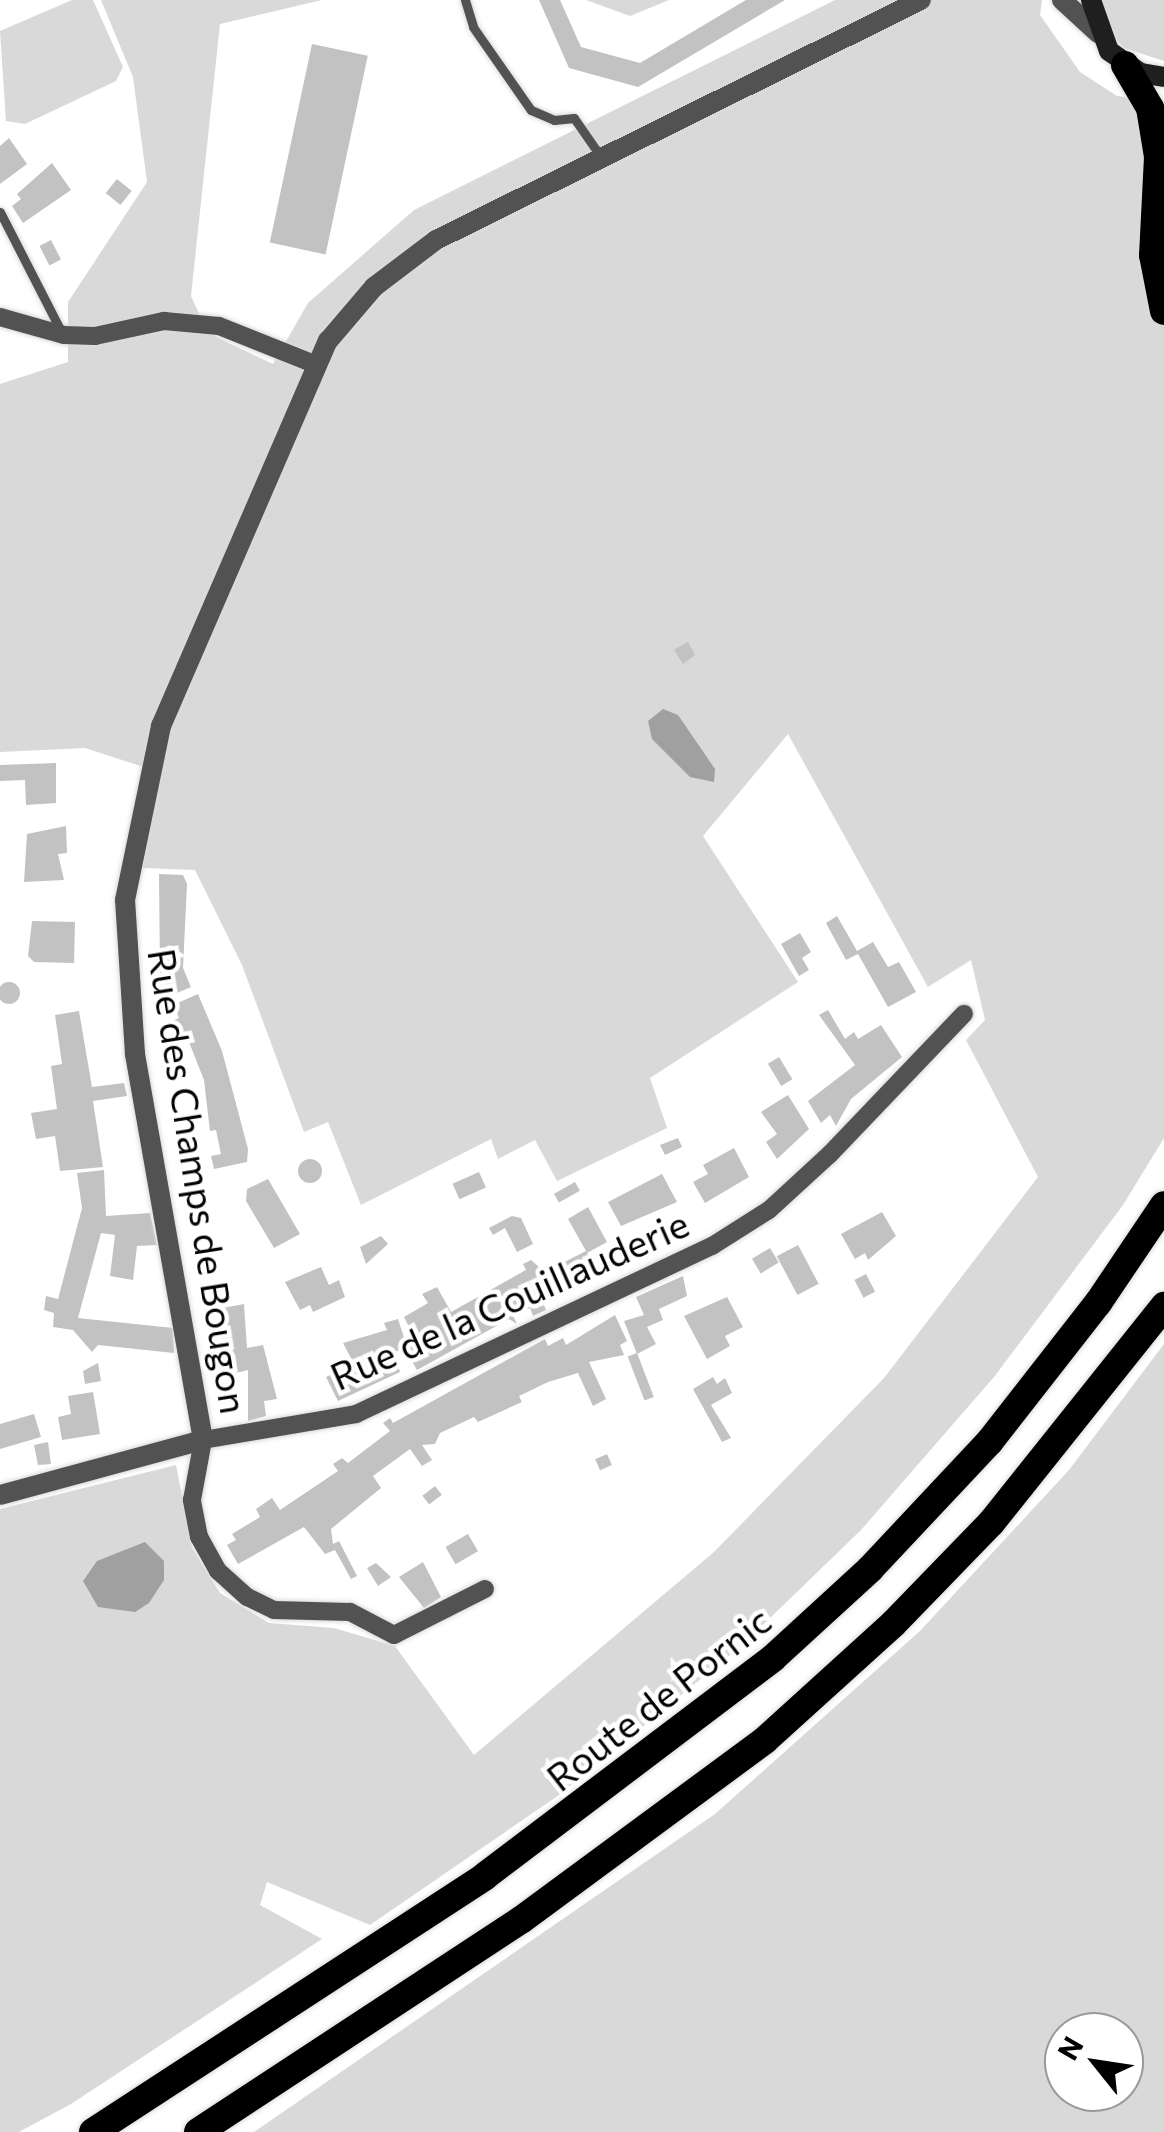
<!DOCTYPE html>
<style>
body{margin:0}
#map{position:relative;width:1164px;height:2132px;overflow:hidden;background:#fff;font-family:Commissioner,sans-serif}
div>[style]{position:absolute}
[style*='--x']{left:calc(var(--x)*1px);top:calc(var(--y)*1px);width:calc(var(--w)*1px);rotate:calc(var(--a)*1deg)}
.green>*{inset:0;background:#d9d9d9}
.water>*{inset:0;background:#a0a0a0}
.building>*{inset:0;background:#c2c2c2;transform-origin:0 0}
.round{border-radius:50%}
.roads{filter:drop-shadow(0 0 2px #dbdbdb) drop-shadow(0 0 2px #dbdbdb)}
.service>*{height:9px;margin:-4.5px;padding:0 4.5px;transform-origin:4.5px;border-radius:4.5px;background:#525252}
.minor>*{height:18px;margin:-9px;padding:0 9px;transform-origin:9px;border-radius:9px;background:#525252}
.tertiary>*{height:20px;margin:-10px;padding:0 10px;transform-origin:10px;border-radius:10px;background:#525252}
.secondary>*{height:20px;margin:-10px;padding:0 10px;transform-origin:10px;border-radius:10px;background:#1f1f1f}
.trunk>*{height:28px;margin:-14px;padding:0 14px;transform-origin:14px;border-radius:14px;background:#000}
span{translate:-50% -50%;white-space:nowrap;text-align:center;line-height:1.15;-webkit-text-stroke:9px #fff;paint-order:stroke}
.street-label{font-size:38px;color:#000}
.north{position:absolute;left:1044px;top:2012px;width:100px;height:100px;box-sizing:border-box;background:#fff;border:2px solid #999;border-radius:50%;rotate:300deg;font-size:28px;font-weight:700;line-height:40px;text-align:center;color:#000}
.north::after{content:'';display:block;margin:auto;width:35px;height:45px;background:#000;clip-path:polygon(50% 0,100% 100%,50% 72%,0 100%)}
</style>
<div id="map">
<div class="green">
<i style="clip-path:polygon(72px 0,93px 0,123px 67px,116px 81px,25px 124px,6px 121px,0 31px)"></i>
<i style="clip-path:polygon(101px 0,322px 0,220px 24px,191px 296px,208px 333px,273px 364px,308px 303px,414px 210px,835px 0,1042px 0,1040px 15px,1080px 72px,1117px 96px,1164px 102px,1164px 1138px,1123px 1205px,994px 1377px,861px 1530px,740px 1647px,559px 1795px,370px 1925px,267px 1882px,260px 1905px,322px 1939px,71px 2104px,19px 2132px,0 2132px,0 1509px,176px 1465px,192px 1548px,220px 1593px,269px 1623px,334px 1628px,395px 1646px,474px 1755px,714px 1552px,884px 1378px,1038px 1177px,966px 1040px,985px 1020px,971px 960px,928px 987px,788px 734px,703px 836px,798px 982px,650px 1078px,667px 1128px,557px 1181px,535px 1140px,498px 1159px,491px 1139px,361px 1205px,328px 1122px,304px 1132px,242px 965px,195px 870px,143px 868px,156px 771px,85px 748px,0 752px,0 384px,68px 362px,68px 302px,147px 182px,133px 77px)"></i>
<i style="clip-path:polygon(586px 0,669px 0,630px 16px)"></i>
<i style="clip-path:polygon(1101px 0,1164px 0,1164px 61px,1124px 48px,1111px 34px)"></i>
<i style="clip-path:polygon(evenodd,1164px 1344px,1164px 2132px,254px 2132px,715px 1814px,920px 1631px,1069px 1470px,1164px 1344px,1124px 2032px,1124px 2092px,1064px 2092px,1064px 2032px,1124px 2032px)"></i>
</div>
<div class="water">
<i style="clip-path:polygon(663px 709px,678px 715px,715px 769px,714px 782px,690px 777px,652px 739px,648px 721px)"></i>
<i style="clip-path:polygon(145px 1542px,164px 1561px,164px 1580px,149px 1603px,135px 1612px,98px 1607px,83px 1581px,97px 1561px)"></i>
</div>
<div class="building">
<i style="clip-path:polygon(539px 0,560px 0,581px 47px,640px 63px,746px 0,785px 0,638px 87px,569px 68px)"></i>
<i style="left:312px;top:44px;width:57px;height:203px;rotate:12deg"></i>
<i style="clip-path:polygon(9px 138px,27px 164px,0 184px,0 146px)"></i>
<i style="clip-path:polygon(52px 163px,71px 190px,23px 223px,12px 206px,21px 199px,17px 194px)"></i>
<i style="left:117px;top:179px;width:19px;height:18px;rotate:39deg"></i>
<i style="left:51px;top:240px;width:22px;height:13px;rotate:63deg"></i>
<i style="clip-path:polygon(688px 642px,695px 655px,683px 664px,674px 650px)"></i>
<i style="clip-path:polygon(56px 763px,56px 803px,26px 805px,25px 780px,0 781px,0 765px)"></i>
<i style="clip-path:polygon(66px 826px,67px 853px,58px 854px,64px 880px,24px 882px,27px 834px)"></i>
<i style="clip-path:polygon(159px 874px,183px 875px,187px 884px,183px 968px,191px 987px,170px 996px,164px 984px,155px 987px,150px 978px,160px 974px)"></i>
<i style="clip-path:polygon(837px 916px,857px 951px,873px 942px,888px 967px,899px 962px,916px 992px,888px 1007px,858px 954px,846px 960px,826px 923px)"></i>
<i style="clip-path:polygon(32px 921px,75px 922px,74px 963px,34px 962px,28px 956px)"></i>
<i style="clip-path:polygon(800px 933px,811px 952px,802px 958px,809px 970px,799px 976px,781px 944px)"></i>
<i class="round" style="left:-2px;top:982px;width:22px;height:22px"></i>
<i style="clip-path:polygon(198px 994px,222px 1051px,248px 1149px,247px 1162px,214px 1169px,211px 1156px,221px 1154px,216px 1130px,210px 1131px,204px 1080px,187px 1037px,179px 1041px,170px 1022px,179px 1018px,173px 1005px)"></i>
<i style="clip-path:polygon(828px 1010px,845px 1039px,854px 1032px,858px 1039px,881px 1025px,902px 1057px,851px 1099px,836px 1126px,830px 1115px,821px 1123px,808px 1101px,855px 1065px,819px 1015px)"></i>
<i style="clip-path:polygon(79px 1011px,92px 1087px,124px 1083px,127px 1096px,93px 1101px,103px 1167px,60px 1171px,55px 1136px,36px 1139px,31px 1113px,57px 1109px,51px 1066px,62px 1064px,55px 1015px)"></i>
<i style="left:779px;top:1057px;width:26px;height:13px;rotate:59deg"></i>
<i style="clip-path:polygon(788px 1095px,809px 1129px,777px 1159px,766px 1142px,777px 1134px,761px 1112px)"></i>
<i style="clip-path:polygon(678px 1138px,682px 1147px,665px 1155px,660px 1145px)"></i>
<i style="clip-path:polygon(734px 1148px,749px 1177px,705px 1203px,693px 1182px,708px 1174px,703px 1165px)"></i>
<i class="round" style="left:298px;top:1159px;width:24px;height:24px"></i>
<i style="clip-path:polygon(104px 1170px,106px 1216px,150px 1213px,157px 1245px,137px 1246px,133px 1280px,110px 1276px,115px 1235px,101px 1233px,78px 1318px,173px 1328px,174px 1353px,98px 1345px,92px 1352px,73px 1330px,53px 1327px,54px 1313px,44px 1310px,46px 1296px,58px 1299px,82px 1208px,77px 1173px)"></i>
<i style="left:479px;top:1172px;width:17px;height:29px;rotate:66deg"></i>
<i style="clip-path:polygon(662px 1174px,677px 1202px,621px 1226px,608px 1202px)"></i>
<i style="clip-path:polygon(268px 1179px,300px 1234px,274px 1248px,246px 1201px,247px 1189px)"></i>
<i style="left:575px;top:1182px;width:10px;height:24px;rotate:61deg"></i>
<i style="clip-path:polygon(588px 1207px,607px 1242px,587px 1253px,597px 1271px,542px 1301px,546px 1310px,533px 1316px,530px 1308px,513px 1316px,517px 1324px,509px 1319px,417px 1370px,405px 1349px,394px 1352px,400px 1372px,338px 1401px,326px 1377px,354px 1364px,343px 1343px,387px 1330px,384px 1323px,398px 1319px,407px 1347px,417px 1343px,404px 1317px,428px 1303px,422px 1294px,437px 1287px,451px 1312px,526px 1270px,523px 1264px,531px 1260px,545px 1272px,586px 1251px,568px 1219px)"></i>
<i style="clip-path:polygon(882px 1212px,896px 1236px,868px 1260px,865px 1253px,855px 1259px,841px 1234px)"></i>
<i style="clip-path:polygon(512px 1216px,521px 1218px,533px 1244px,517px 1252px,505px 1228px,493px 1235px,489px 1228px)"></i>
<i style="clip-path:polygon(381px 1236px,388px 1244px,366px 1264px,360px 1247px)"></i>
<i style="left:798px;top:1245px;width:44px;height:24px;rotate:62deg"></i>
<i style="left:770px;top:1248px;width:17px;height:21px;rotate:59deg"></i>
<i style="clip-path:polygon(321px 1267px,329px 1285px,339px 1280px,345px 1297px,313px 1312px,310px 1305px,300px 1310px,285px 1282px)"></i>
<i style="left:866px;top:1274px;width:20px;height:13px;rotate:63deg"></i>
<i style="clip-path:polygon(683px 1276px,687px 1296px,659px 1309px,663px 1320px,647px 1327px,656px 1344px,637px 1354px,624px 1321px,644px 1315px,636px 1297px)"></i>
<i style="clip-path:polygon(727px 1297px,743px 1327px,725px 1336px,730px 1346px,707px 1359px,684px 1316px)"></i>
<i style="clip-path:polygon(244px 1304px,247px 1348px,263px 1345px,277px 1399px,264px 1401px,266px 1416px,248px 1421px,248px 1370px,227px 1375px,217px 1309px)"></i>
<i style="clip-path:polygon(615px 1315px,627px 1341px,620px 1345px,624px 1355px,589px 1362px,606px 1399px,593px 1406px,578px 1373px,548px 1382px,519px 1396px,522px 1402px,478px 1422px,474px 1417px,440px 1433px,435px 1444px,422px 1445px,432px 1460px,422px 1466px,410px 1449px,373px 1476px,381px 1488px,331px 1529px,333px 1544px,339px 1541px,357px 1576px,351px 1579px,335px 1550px,325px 1554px,304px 1527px,238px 1564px,227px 1545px,236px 1540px,232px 1534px,260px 1517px,256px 1509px,272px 1498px,280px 1510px,338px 1471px,333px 1464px,342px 1458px,348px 1463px,390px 1431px,383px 1423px,390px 1418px,393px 1423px,545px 1339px,548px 1346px,563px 1338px,566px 1345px)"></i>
<i style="left:637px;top:1353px;width:47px;height:10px;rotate:69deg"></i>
<i style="clip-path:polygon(98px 1363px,101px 1381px,85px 1384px,83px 1371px)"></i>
<i style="clip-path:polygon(713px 1377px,717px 1384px,725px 1378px,732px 1393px,711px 1405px,731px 1438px,722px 1442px,693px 1389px)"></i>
<i style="clip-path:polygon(93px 1392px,100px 1434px,62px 1440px,58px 1417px,71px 1414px,68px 1396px)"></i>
<i style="clip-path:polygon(34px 1414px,41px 1437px,0 1449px,0 1424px)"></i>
<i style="clip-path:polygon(48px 1442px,51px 1464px,38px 1465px,34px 1445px)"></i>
<i style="left:607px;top:1454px;width:12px;height:13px;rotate:66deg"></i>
<i style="left:435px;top:1486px;width:11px;height:16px;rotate:52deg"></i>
<i style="left:468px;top:1534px;width:20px;height:26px;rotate:60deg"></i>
<i style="clip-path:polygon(423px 1562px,441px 1597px,424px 1608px,399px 1577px)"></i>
<i style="clip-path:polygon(376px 1563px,391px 1577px,378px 1586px,367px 1568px)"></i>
</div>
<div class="roads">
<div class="service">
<i style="--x:465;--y:0;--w:28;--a:73"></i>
<i style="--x:473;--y:27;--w:101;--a:55.1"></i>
<i style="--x:531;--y:110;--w:25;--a:23"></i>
<i style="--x:554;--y:120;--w:20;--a:-6"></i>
<i style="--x:574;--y:118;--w:47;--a:55.3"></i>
<i style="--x:0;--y:212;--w:136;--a:62.9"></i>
</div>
<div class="minor">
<i style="--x:0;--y:317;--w:66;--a:15.7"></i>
<i style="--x:64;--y:335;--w:31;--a:2"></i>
<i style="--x:95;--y:336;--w:71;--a:-12.3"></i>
<i style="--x:164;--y:321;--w:55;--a:5.2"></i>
<i style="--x:219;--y:326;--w:102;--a:21.8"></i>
<i style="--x:485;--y:1589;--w:102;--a:153.2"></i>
<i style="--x:394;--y:1635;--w:50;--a:-152.4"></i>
<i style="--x:350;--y:1612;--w:76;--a:-178.5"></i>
<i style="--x:274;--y:1610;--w:30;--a:-154"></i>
<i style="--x:247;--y:1597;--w:39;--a:-138"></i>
<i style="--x:218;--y:1571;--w:39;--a:-119"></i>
<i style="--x:199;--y:1537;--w:38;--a:-101"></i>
<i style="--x:192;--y:1500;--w:61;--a:-79.6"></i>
<i style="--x:203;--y:1440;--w:155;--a:-9.6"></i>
<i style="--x:356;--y:1414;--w:394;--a:-25.3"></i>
<i style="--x:712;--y:1246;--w:67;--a:-32.3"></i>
<i style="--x:769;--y:1210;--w:83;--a:-42.6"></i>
<i style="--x:830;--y:1154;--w:194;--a:-46.3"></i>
</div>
<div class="tertiary">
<i style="--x:1062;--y:0;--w:49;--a:42.5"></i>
<i style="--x:0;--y:1495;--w:210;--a:-15.2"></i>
<i style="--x:203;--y:1440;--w:392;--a:-100"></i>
<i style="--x:135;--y:1054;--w:154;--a:-93.7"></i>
<i style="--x:125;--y:900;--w:178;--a:-78.3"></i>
<i style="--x:161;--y:726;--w:420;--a:-66.6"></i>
<i style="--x:328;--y:341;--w:71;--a:-49.6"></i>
<i style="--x:374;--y:287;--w:78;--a:-37.2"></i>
<i style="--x:436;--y:240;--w:541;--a:-26.33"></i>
</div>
<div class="secondary">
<i style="--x:1091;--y:0;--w:54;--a:70.6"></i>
<i style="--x:1109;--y:51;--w:38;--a:35"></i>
<i style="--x:1140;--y:73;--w:24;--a:9"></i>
</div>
<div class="trunk">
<i style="--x:1125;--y:65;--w:50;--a:59.8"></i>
<i style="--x:1150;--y:108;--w:50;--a:80.7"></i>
<i style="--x:1158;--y:157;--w:98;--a:92.9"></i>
<i style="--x:1153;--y:255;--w:57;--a:78.9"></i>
<i style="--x:93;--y:2132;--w:468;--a:-33.1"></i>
<i style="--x:485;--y:1876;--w:361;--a:-37.1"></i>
<i style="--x:773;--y:1658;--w:132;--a:-42.5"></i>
<i style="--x:870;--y:1569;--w:175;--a:-46.8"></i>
<i style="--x:990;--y:1441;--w:175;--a:-52"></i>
<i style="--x:1098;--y:1303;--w:118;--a:-56"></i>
<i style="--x:198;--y:2132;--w:386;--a:-33.3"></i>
<i style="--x:521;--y:1920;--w:303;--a:-36.4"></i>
<i style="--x:765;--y:1740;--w:173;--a:-42.2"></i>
<i style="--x:893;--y:1624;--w:141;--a:-45.9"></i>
<i style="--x:991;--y:1523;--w:278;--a:-51.4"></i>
</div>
</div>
<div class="street-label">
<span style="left:199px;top:1181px;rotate:81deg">Rue des Champs de Bougon</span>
<span style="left:509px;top:1299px;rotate:-24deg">Rue de la Couillauderie</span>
<span style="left:658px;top:1698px;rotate:-38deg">Route de Pornic</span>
</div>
<div class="north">N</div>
</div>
